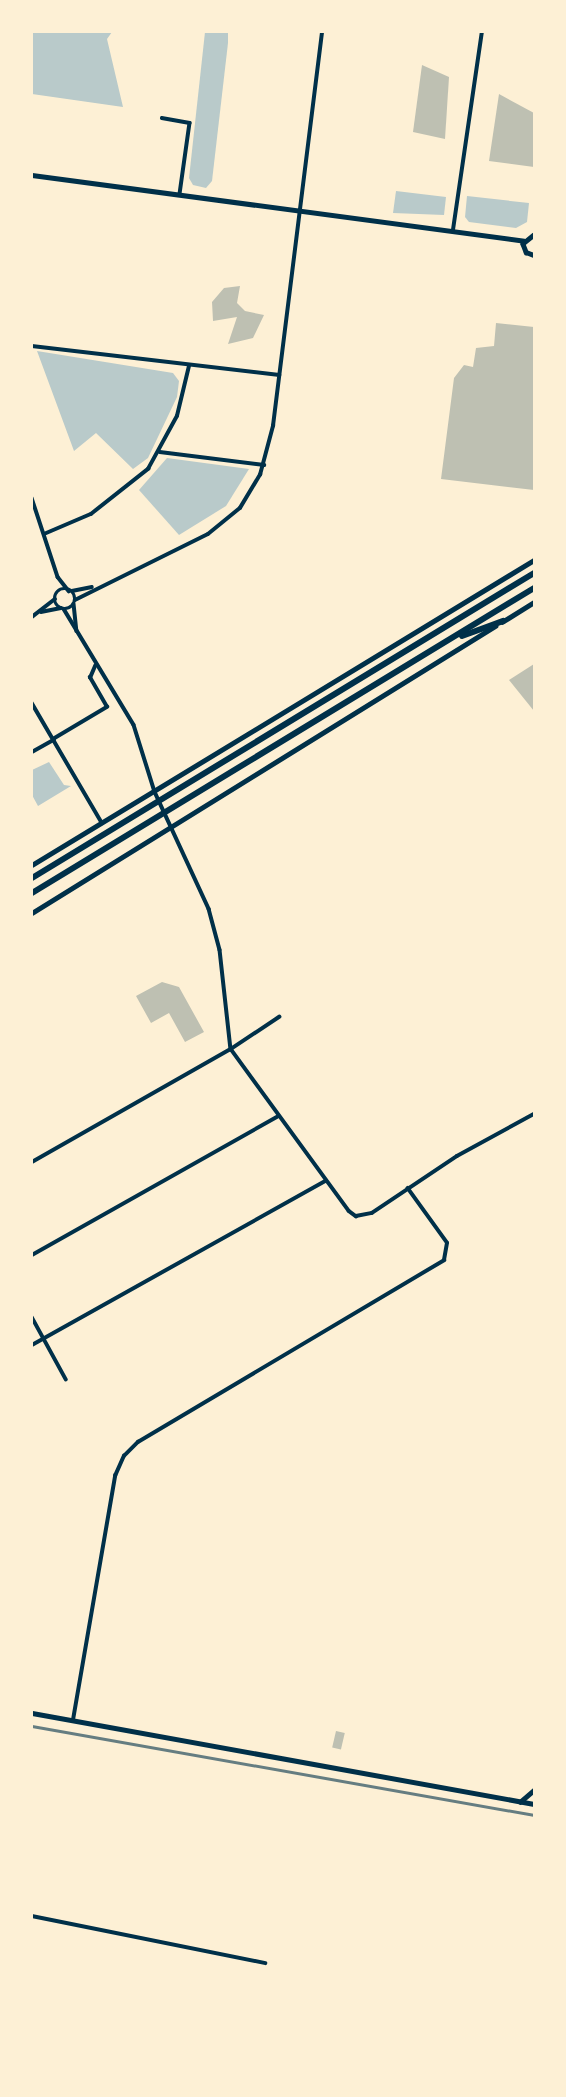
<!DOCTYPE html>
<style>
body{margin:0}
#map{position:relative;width:566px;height:2097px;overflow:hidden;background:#fdf0d5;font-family:"Exo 2",sans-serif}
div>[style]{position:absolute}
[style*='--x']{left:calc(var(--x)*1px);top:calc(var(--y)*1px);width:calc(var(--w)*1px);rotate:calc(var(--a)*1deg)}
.green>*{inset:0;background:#b9caca}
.building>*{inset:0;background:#bec0b2;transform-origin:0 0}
.minor>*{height:3.5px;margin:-1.75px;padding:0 1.75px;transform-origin:1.75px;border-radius:1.75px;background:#003049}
.minor>.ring{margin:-1.75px;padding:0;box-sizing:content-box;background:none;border:3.5px solid #003049;border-radius:50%}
.tertiary>*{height:4.5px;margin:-2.25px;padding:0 2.25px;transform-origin:2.25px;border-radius:2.25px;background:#003049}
.primary>*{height:5px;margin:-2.5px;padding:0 2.5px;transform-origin:2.5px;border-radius:2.5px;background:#003049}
.trunk>*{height:6px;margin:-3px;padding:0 3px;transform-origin:3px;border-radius:3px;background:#003049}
.rail>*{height:2.5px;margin:-1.25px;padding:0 1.25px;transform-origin:1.25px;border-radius:1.25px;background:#657d81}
span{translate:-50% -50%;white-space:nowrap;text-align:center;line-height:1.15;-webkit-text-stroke:6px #fdf0d5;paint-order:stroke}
.frame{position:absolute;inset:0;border:33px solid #fdf0d5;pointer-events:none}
</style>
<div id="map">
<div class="green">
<i style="clip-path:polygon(32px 32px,112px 32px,107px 39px,123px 107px,32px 94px)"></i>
<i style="clip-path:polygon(205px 32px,228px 32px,228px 43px,212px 181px,206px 188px,193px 185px,189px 178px)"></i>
<i style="clip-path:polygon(396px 191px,446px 197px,444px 215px,393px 213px)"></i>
<i style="clip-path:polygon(467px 196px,529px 203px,527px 222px,516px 228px,469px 222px,465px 217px)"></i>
<i style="clip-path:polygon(37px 351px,173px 373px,179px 381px,177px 397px,148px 458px,133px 469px,96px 433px,74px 451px)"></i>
<i style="clip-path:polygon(167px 458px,249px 469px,226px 506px,179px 535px,139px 490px)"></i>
<i style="clip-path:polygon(49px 762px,64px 785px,71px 786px,38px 806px,32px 795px,32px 770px)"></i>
</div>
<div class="building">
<i style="clip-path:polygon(422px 65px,449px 77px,445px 139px,413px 132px)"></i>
<i style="clip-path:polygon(499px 94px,534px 113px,534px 167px,489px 161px)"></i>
<i style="clip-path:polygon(240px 286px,237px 303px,245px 311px,264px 315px,253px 338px,228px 344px,237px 317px,213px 321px,212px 302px,224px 288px)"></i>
<i style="clip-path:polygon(496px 323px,534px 327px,534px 490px,441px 479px,454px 378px,464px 365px,473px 367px,476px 348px,494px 346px)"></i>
<i style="clip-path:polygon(534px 664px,534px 711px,509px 680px)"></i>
<i style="clip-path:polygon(162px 982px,179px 987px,204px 1032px,185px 1042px,169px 1013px,151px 1023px,136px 996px)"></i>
<i style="left:336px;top:1731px;width:9px;height:17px;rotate:13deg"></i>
</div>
<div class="minor">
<i style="--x:162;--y:118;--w:28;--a:10"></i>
<i style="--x:190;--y:123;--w:72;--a:98"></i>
<i style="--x:453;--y:230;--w:200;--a:-81.7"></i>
<i style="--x:32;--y:346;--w:249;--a:6.7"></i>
<i style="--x:160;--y:452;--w:105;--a:7.1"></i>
<i style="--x:32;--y:498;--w:83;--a:71.8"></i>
<i style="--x:58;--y:577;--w:18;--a:52"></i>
<i style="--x:44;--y:534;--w:51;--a:-23.1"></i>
<i style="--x:91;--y:514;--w:73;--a:-38.3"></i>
<i style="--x:148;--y:469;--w:60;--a:-61.3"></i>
<i style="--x:177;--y:416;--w:51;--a:-76.5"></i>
<i class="ring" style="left:55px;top:589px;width:16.5px;height:16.5px"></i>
<i style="--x:72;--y:591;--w:20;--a:-11"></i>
<i style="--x:75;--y:600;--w:148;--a:-26.4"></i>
<i style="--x:208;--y:534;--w:41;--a:-39.1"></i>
<i style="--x:240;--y:508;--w:39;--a:-59"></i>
<i style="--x:260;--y:475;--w:51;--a:-75.1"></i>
<i style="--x:273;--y:426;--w:397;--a:-82.9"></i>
<i style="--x:74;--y:604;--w:27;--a:84"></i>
<i style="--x:64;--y:609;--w:135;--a:58.9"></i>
<i style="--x:134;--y:725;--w:70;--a:72.6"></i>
<i style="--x:155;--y:792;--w:129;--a:65.2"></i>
<i style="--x:209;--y:909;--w:42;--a:75"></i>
<i style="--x:220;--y:950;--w:100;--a:83.7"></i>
<i style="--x:231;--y:1049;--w:200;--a:53.9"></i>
<i style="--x:349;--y:1211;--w:9;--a:36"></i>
<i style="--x:356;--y:1216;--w:16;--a:-11"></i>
<i style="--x:372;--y:1213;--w:102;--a:-33.8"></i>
<i style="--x:457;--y:1156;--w:88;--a:-28.6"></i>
<i style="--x:41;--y:612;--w:20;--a:-11"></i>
<i style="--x:32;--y:617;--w:29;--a:-38"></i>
<i style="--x:32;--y:703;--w:139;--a:59.7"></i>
<i style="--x:53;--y:739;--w:63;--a:-30.7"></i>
<i style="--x:107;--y:707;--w:34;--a:-120"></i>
<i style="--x:90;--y:678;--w:13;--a:-67"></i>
<i style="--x:32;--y:752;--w:25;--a:-29"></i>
<i style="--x:32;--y:1162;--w:229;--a:-29.6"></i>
<i style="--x:231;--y:1049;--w:58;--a:-33.7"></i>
<i style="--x:32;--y:1255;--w:281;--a:-29.4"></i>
<i style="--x:32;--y:1317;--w:71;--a:61.3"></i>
<i style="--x:32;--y:1345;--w:336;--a:-29.2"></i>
<i style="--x:73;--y:1720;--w:248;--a:-80.2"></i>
<i style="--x:115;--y:1476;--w:22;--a:-66"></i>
<i style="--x:124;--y:1456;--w:20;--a:-45"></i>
<i style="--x:138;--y:1442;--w:356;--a:-30.7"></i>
<i style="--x:444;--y:1260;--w:17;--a:-80"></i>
<i style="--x:447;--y:1243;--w:67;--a:-125.8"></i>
<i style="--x:32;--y:1916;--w:238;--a:11.4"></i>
</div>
<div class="tertiary">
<i style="--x:32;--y:175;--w:496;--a:7.6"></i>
<i style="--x:534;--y:235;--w:14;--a:141"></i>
<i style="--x:523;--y:244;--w:9;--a:69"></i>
<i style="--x:526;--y:252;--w:9;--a:21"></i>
<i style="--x:502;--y:622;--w:38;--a:-32"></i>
<i style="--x:32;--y:865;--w:587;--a:-31.28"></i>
<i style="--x:32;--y:913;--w:545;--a:-31.79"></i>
<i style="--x:520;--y:1802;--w:18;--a:-41"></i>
</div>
<div class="primary">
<i style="--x:32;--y:1713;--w:510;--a:10.27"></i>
</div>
<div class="trunk">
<i style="--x:462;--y:636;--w:44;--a:-20.1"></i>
<i style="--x:32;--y:878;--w:587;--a:-31.28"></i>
<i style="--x:32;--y:893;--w:587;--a:-31.28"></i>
</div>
<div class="rail">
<i style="--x:32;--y:1726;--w:510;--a:10.05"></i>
</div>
<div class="frame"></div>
</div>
